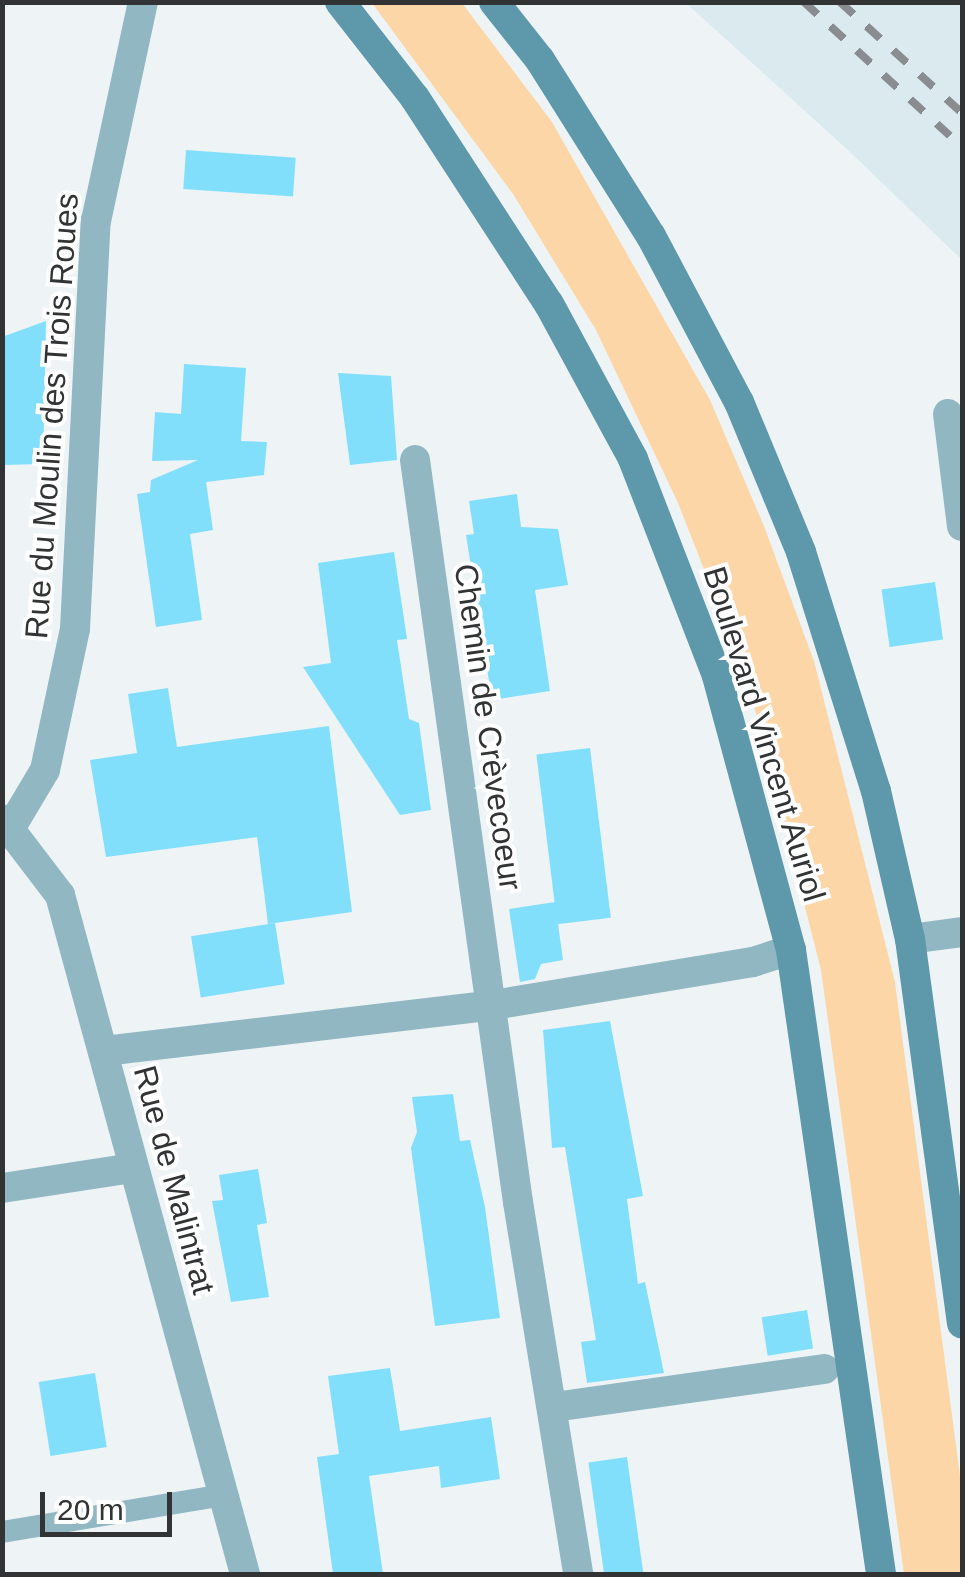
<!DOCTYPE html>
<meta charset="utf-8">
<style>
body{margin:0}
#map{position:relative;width:965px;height:1577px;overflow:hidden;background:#eef4f6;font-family:Arial,sans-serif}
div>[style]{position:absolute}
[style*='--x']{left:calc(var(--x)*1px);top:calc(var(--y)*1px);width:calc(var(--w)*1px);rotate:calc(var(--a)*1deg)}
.built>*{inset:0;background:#dbeaef}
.green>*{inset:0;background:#fcd6a7}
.building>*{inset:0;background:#81dffc;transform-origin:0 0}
.lane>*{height:22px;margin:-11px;padding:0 11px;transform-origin:11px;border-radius:11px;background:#91b7c3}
.street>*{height:30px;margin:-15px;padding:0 15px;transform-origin:15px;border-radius:15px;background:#91b7c3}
.secondary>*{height:30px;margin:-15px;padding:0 15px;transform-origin:15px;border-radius:15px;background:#5e99ab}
.rail>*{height:8px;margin-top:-4px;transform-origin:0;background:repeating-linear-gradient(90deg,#898d8f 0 18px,transparent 0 36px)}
span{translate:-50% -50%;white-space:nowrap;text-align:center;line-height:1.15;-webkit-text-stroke:8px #fff;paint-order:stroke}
.street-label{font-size:32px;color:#313334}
.frame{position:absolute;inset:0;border:5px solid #313334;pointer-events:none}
.scale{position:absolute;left:40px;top:1492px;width:132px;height:45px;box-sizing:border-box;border:5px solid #313334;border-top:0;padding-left:12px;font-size:30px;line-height:35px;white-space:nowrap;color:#313334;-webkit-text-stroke:8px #fff;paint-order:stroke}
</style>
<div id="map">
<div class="built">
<i style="clip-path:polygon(686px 3px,962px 3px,962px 260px,850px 152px)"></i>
</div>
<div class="green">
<i style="clip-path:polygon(372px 3px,462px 3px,552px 122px,710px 400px,764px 526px,814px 661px,895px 982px,962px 1491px,962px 1574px,904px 1574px,821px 970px,747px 679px,678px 503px,596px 330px,513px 194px)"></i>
</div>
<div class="building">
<i style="left:186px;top:150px;width:110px;height:39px;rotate:4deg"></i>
<i style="clip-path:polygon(46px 321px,43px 464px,2px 465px,2px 337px)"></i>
<i style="clip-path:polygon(184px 364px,246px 368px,241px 441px,267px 442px,264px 475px,206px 482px,213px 530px,190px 534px,202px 620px,156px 627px,137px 494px,150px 492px,151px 480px,198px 460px,152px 461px,155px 412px,181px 414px)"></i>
<i style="clip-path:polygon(338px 373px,391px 376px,397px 460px,350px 465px)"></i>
<i style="clip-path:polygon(517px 494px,521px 527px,558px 529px,568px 585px,535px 590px,550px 691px,492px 700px,466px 535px,474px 534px,469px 501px)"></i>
<i style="clip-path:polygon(394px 552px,407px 639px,397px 640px,409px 719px,419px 723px,431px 810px,400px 815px,303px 667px,331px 663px,318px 563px)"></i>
<i style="left:935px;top:582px;width:58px;height:54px;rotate:82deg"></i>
<i style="clip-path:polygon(168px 688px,177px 747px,329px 726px,352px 912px,268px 924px,257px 837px,106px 857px,90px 760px,137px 753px,128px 694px)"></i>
<i style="left:590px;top:748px;width:171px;height:54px;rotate:83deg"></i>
<i style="clip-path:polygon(555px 902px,563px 960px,541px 964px,535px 979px,520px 982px,509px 909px)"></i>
<i style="left:275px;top:923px;width:62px;height:85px;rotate:81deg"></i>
<i style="clip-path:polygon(610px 1021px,643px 1196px,627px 1199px,638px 1284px,645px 1282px,664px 1373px,587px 1383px,581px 1342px,596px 1340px,565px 1147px,552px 1148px,543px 1030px)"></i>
<i style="clip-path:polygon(453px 1094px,460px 1141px,470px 1140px,485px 1207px,500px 1318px,435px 1326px,411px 1148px,417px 1132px,412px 1097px)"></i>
<i style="clip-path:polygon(258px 1169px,267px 1223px,257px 1225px,269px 1297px,231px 1302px,212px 1201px,223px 1200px,219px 1175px)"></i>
<i style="left:807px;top:1310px;width:39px;height:46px;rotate:81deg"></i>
<i style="clip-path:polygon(390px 1368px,400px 1431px,491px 1417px,500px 1479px,441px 1488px,439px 1466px,369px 1476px,383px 1574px,333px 1574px,317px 1457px,339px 1454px,328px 1376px)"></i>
<i style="left:95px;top:1373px;width:75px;height:57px;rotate:81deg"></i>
<i style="left:627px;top:1457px;width:118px;height:39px;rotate:82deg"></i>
</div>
<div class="lane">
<i style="--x:2;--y:1532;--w:224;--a:-9.5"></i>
</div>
<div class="street">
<i style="--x:948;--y:414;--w:113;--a:82.9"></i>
<i style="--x:415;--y:460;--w:749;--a:82.1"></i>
<i style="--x:518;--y:1202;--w:377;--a:80.8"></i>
<i style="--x:2;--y:819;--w:96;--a:52.7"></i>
<i style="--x:60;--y:895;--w:704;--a:74.76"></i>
<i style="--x:11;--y:827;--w:66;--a:-59.2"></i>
<i style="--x:45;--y:770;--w:144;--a:-78"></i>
<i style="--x:75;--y:629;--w:409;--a:-87.1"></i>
<i style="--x:96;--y:221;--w:224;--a:-77.9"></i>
<i style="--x:910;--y:939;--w:52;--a:-7.7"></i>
<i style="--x:104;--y:1051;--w:392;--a:-6.7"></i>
<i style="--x:493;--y:1005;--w:264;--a:-9.4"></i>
<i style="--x:753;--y:962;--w:40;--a:-18"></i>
<i style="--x:2;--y:1188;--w:132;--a:-8.7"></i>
<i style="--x:554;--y:1407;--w:273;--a:-8"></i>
</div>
<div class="secondary">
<i style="--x:340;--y:2;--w:122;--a:52"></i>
<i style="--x:415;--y:98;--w:246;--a:57"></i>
<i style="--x:549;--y:304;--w:176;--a:61.5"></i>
<i style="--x:633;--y:459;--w:233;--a:68.8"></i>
<i style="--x:717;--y:676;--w:284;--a:74.9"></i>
<i style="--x:791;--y:950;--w:630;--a:81.79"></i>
<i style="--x:494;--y:2;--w:74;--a:51.6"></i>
<i style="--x:540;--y:60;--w:208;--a:57.8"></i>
<i style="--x:651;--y:236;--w:188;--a:62.1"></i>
<i style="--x:739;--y:402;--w:162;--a:67.5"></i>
<i style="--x:801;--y:552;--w:250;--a:72.6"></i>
<i style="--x:876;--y:791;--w:152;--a:77.1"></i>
<i style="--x:910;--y:939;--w:388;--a:82.3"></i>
</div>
<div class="rail">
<i style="--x:804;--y:2;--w:214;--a:42.5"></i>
<i style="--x:840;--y:2;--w:165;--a:42.3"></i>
</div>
<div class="street-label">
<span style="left:52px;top:416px;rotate:-86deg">Rue du Moulin des Trois Roues</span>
<span style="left:488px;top:727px;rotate:82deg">Chemin de Crèvecoeur</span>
<span style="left:764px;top:734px;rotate:73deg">Boulevard Vincent Auriol</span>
<span style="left:174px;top:1180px;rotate:75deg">Rue de Malintrat</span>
</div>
<div class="frame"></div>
<div class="scale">20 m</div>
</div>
